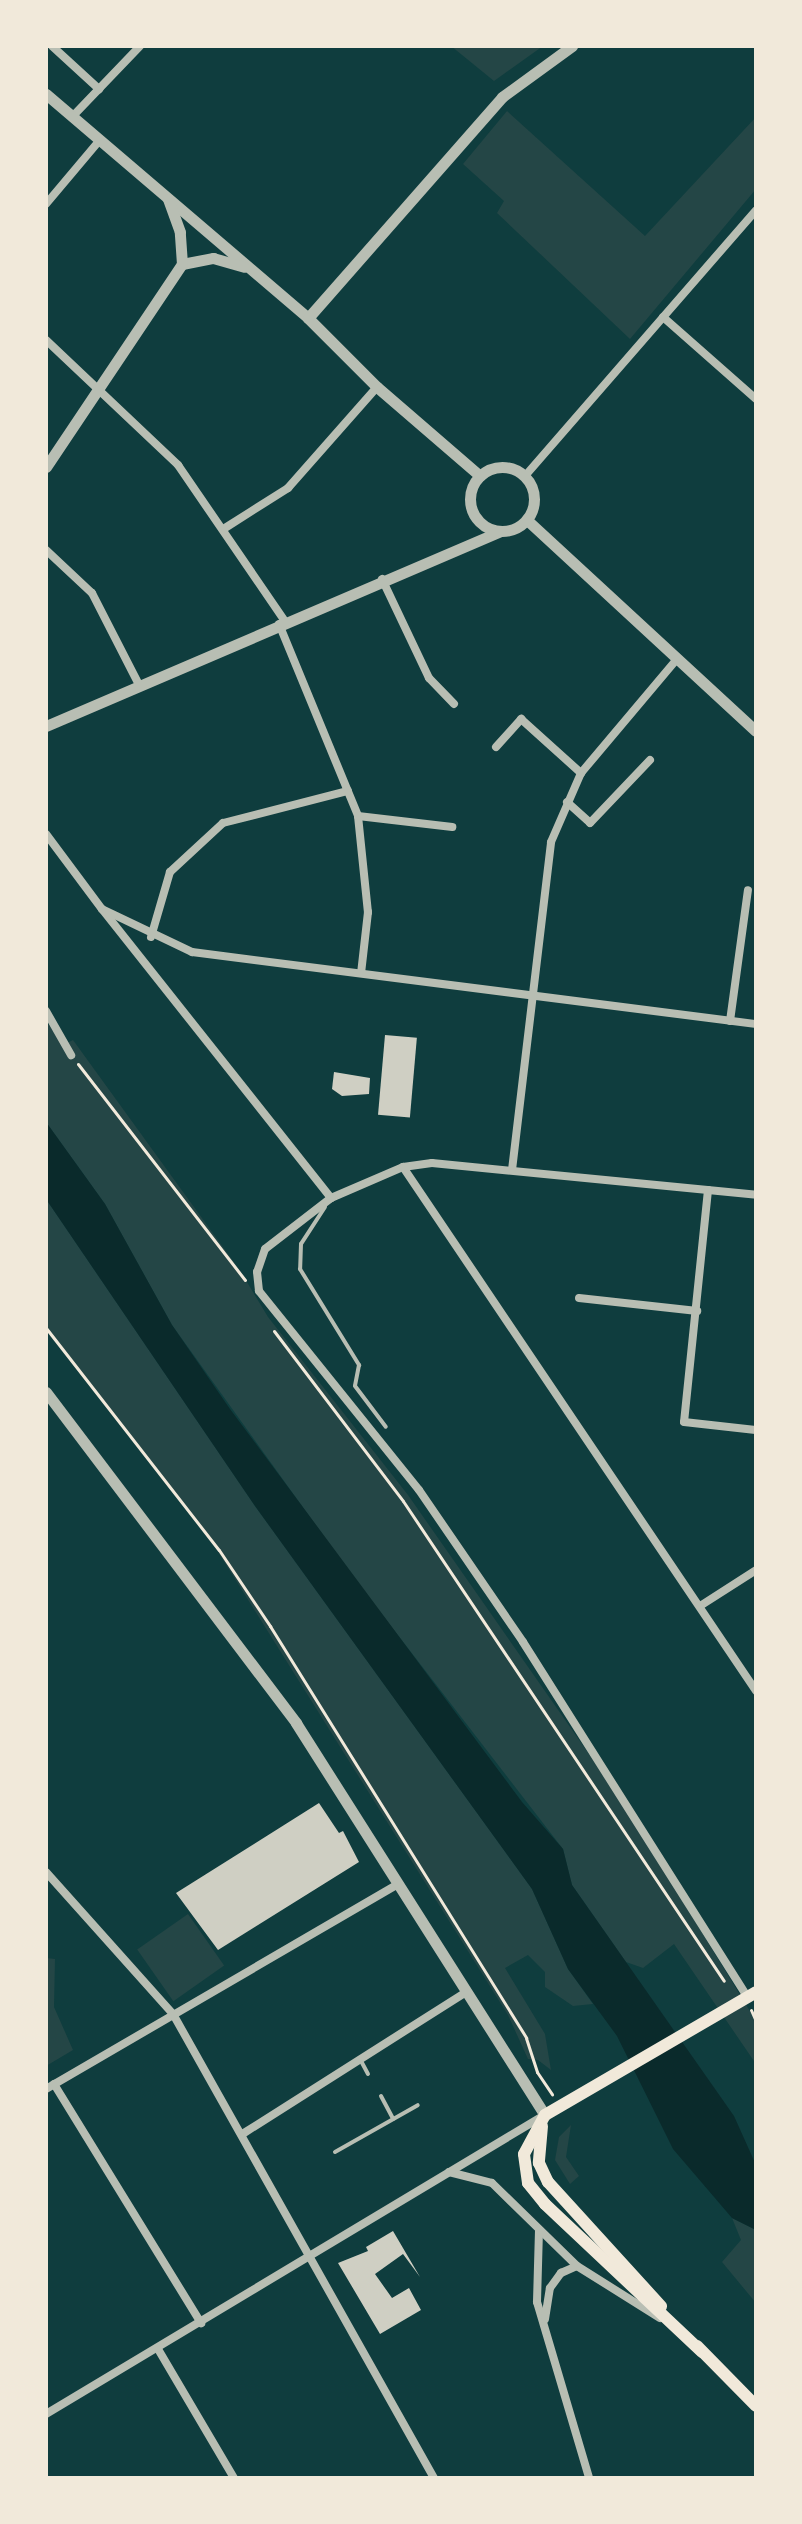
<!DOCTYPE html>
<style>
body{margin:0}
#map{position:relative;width:802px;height:2524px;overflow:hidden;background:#0f3d3e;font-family:"Golos Text",sans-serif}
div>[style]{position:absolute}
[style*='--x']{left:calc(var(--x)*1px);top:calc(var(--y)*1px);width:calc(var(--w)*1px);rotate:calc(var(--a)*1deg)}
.green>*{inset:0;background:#244646;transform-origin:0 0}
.water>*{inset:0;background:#0a2a2b}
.building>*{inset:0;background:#cfcfc3;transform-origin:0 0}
.path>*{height:3px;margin:-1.5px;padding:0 1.5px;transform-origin:1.5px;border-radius:1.5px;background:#f1e9da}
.service>*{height:4px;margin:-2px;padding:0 2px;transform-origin:2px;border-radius:2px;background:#b8beb3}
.minor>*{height:8px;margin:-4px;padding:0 4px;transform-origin:4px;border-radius:4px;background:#b8beb3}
.tertiary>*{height:11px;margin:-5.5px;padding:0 5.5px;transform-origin:5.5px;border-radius:5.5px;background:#b8beb3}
.tertiary>.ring{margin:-5.5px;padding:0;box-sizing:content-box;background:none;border:11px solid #b8beb3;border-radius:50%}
.secondary>*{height:12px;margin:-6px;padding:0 6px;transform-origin:6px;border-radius:6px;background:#f1e9da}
span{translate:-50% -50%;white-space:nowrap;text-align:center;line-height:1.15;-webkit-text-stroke:6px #f1e9da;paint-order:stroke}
.frame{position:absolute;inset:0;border:48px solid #f1e9da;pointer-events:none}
</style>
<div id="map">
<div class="green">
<i style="clip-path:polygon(451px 46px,543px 46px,494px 81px)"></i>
<i style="clip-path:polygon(507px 111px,645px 236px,756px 117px,756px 189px,630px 339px,497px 213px,504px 201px,463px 164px)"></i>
<i style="clip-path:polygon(46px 1021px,63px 1045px,73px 1040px,241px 1272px,268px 1317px,408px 1495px,619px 1797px,756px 2021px,756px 2064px,674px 1944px,643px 1968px,626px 1962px,572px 1885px,563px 1849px,353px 1577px,172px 1325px,105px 1204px,46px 1122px)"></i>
<i style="clip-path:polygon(46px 1199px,255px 1506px,532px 1889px,568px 1969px,593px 2004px,573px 2006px,545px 1987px,545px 1972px,528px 1955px,505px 1968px,545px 2034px,551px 2070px,538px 2060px,528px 2059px,508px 2015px,205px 1531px,46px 1331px)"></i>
<i style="left:188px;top:1914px;width:63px;height:62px;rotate:55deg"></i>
<i style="clip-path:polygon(46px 1958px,55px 1959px,54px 2007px,73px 2050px,46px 2066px)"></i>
<i style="clip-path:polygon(571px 2125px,566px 2157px,579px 2176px,570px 2184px,555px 2160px,559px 2137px)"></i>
<i style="clip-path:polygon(732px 2218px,756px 2230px,756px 2303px,722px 2262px,741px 2240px)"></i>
</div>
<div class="water">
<i style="clip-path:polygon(46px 1122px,105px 1204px,172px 1325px,230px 1409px,522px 1802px,563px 1849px,572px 1885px,734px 2116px,756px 2165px,756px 2230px,732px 2218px,673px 2149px,617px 2036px,568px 1969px,532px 1889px,255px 1506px,46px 1199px)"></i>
</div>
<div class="building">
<i style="left:385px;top:1035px;width:32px;height:80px;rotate:5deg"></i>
<i style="clip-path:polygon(334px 1072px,370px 1078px,369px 1094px,342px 1096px,332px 1089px)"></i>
<i style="clip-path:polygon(319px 1803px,339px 1833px,343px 1831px,359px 1862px,218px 1950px,176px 1893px)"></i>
<i style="clip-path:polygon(393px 2231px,420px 2277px,403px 2254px,375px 2274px,392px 2298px,409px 2288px,421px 2310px,380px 2334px,338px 2263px,368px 2251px,366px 2247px)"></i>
</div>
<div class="path">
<i style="--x:78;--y:1064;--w:273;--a:52.3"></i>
<i style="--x:46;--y:1328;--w:281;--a:52.1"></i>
<i style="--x:219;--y:1550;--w:92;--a:56.1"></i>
<i style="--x:270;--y:1626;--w:485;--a:58.1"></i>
<i style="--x:526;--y:2038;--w:36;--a:72"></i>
<i style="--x:537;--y:2072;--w:27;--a:56"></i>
<i style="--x:274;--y:1331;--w:213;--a:52.8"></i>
<i style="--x:403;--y:1501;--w:577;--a:56.23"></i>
<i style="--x:751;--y:2010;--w:12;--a:66"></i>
</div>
<div class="service">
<i style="--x:325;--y:1207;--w:44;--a:123"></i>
<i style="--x:301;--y:1244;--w:25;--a:92"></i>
<i style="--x:300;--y:1269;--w:113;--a:58.4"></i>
<i style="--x:359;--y:1365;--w:21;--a:101"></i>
<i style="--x:355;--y:1386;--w:51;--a:52.9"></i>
<i style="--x:360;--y:2059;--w:17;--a:62"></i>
<i style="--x:381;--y:2096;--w:26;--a:62"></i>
<i style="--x:335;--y:2152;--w:95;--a:-29.5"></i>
</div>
<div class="minor">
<i style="--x:52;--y:46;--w:64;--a:42.5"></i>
<i style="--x:72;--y:117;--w:98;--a:-46.2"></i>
<i style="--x:46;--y:204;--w:82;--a:-49.9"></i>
<i style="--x:663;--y:317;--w:124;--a:41.4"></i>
<i style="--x:46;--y:340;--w:182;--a:43.4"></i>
<i style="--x:178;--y:465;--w:189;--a:55.6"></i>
<i style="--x:525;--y:476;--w:352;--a:-49"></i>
<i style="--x:225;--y:528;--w:75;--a:-32.4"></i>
<i style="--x:288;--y:488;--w:135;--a:-48.6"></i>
<i style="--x:46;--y:550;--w:63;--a:43.1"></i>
<i style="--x:92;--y:593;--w:103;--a:62.9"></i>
<i style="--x:382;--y:579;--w:110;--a:64.6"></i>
<i style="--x:429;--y:678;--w:36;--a:46"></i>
<i style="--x:279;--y:624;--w:208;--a:67.6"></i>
<i style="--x:358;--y:816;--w:97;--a:84.1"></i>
<i style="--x:368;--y:912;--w:61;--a:96.5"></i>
<i style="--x:496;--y:747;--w:38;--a:-48"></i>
<i style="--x:521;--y:719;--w:81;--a:42"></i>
<i style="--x:567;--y:802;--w:31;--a:42"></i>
<i style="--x:590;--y:823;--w:87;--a:-46.4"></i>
<i style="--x:358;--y:816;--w:95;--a:6.7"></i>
<i style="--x:46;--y:834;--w:94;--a:53.3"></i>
<i style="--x:102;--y:909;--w:100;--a:25.5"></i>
<i style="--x:192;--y:952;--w:569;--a:7.28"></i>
<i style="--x:102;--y:909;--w:369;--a:51.6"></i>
<i style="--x:331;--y:1198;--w:78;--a:-23.3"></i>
<i style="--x:403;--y:1167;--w:632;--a:56.03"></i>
<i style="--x:151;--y:937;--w:68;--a:-73.7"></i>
<i style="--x:170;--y:872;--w:72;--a:-42.8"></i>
<i style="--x:223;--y:823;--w:129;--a:-14.4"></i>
<i style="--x:46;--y:1011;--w:51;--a:60.4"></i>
<i style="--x:730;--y:1021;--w:132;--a:-82.2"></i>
<i style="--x:403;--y:1167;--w:29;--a:-8"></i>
<i style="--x:432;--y:1163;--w:326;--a:5.6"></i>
<i style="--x:512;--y:1170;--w:330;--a:-83.2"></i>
<i style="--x:551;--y:842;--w:75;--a:-66.5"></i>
<i style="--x:581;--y:773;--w:150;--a:-49.9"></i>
<i style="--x:708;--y:1190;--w:233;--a:95.9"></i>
<i style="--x:684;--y:1422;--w:72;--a:6.3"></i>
<i style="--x:331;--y:1198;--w:83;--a:142.3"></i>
<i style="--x:265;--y:1249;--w:24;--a:109"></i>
<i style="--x:257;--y:1272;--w:19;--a:84"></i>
<i style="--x:259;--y:1291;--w:255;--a:51.2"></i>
<i style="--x:419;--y:1490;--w:184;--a:55.6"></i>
<i style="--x:523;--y:1642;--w:420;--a:57.7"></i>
<i style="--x:579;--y:1298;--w:119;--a:6.3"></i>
<i style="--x:700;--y:1606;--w:67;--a:-32.7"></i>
<i style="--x:46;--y:1872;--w:191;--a:48.2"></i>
<i style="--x:173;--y:2014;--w:532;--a:60.64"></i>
<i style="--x:54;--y:2084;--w:281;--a:58.4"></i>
<i style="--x:46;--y:2089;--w:405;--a:-30.2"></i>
<i style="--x:244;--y:2133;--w:263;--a:-32.4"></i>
<i style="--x:449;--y:2172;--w:44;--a:14.3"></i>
<i style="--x:492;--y:2183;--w:119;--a:44.3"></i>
<i style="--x:577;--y:2266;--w:98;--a:32.1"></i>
<i style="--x:539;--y:2230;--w:72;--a:91.6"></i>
<i style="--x:537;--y:2302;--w:184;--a:73.5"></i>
<i style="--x:545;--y:2319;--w:31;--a:-81"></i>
<i style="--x:550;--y:2288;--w:19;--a:-54"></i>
<i style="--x:561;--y:2273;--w:17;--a:-24"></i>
<i style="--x:158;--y:2349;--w:150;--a:59.5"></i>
<i style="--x:46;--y:2414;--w:579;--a:-30.95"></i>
</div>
<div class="tertiary">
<i style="--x:46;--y:94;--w:345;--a:40.5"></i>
<i style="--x:308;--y:318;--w:98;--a:45"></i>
<i style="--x:377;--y:387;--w:136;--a:40.8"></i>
<i style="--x:182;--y:264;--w:32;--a:-11"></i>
<i style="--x:213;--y:258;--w:32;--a:16"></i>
<i style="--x:308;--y:318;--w:294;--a:-48.7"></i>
<i style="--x:502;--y:97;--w:87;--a:-36.1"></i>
<i class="ring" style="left:470px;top:467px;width:53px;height:53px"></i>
<i style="--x:46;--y:467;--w:244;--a:-56.2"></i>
<i style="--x:182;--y:264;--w:32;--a:-94"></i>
<i style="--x:180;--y:232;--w:35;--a:-110"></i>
<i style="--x:527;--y:520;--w:311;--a:42.7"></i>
<i style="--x:46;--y:726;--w:493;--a:-23.2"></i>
<i style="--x:46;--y:1392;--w:415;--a:52.9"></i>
<i style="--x:296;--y:1723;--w:464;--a:57.6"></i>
</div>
<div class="secondary">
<i style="--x:542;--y:2126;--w:37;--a:95"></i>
<i style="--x:539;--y:2163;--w:21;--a:65"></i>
<i style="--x:548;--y:2182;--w:168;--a:47.7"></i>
<i style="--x:697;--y:2346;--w:84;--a:45.5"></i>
<i style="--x:702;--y:2352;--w:216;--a:-136.7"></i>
<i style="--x:545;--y:2204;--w:27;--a:-129"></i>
<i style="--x:528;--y:2183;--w:29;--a:-98"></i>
<i style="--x:524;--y:2154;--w:44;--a:-61.7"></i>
<i style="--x:545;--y:2115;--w:244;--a:-30.2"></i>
</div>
<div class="frame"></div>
</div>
